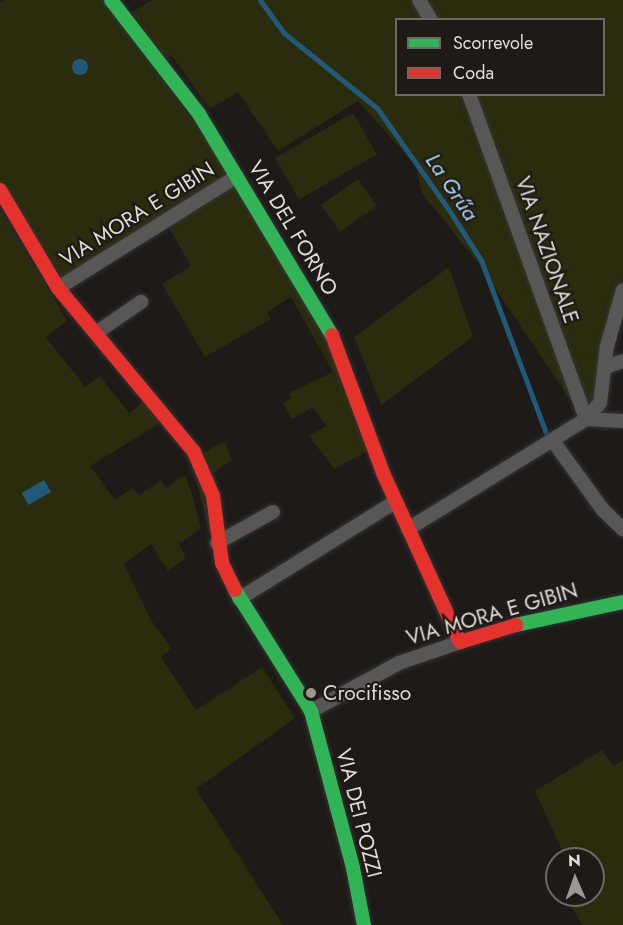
<!DOCTYPE html>
<meta charset="utf-8">
<style>
body{margin:0}
#map{position:relative;width:623px;height:925px;overflow:hidden;background:#1d1a18;font-family:Jost,sans-serif}
div>[style]{position:absolute}
[style*='--x']{left:calc(var(--x)*1px);top:calc(var(--y)*1px);width:calc(var(--w)*1px);rotate:calc(var(--a)*1deg)}
.green>*{inset:0;background:#2a2c0d;transform-origin:0 0}
.water>*{inset:0;background:#215979;transform-origin:0 0}
.round{border-radius:50%}
.stream>*{height:5px;margin:-2.5px;padding:0 2.5px;transform-origin:2.5px;border-radius:2.5px;background:#215979}
.roads{filter:drop-shadow(0 0 2px #353333) drop-shadow(0 0 2px #353333)}
.street>*{height:14px;margin:-7px;padding:0 7px;transform-origin:7px;border-radius:7px;background:#585755}
.fast>*{height:14px;margin:-7px;padding:0 7px;transform-origin:7px;border-radius:7px;background:#30b455}
.jam>*{height:14px;margin:-7px;padding:0 7px;transform-origin:7px;border-radius:7px;background:#e5322d}
.dots>*{width:16px;height:16px;translate:-50% -50%;box-sizing:border-box;border:3px solid #1f1a16;border-radius:50%}
span{translate:-50% -50%;white-space:nowrap;text-align:center;line-height:1.15;-webkit-text-stroke:4.5px #1f1a16;paint-order:stroke}
.street-label{font-size:21px;color:#dfdcd9}
.poi-label{font-size:21px;color:#dfdcd9}
.left{translate:0 -50%;text-align:left}
.water-label{font-size:22px;color:#a5d7f8;font-style:italic}
.legend{position:absolute;left:395px;top:18px;width:210px;height:78px;box-sizing:border-box;background:#1f1a16;border:2px solid #6c6864;margin:0;padding:8px 10px;list-style:none;font-size:18px;color:#dfdcd9}
.legend li{display:flex;align-items:center;gap:12px;height:30px}
.legend b{width:30px;border:2px solid #6c6864}
.north{position:absolute;left:545px;top:847px;width:60px;height:60px;box-sizing:border-box;background:#1f1a16;border:2px solid #6c6864;border-radius:50%;rotate:358deg;font-size:16px;font-weight:700;line-height:24px;text-align:center;color:#dfdcd9}
.north::after{content:'';display:block;margin:auto;width:21px;height:27px;background:#9b9895;clip-path:polygon(50% 0,100% 100%,50% 72%,0 100%)}
</style>
<div id="map">
<div class="green">
<i style="clip-path:polygon(5px 0,103px 0,233px 175px,51px 287px,0 194px,0 3px)"></i>
<i style="clip-path:polygon(152px 0,417px 0,430px 19px,396px 20px,396px 94px,468px 95px,583px 419px,478px 263px,422px 193px,416px 166px,358px 101px,278px 151px,238px 92px,210px 109px,171px 55px,165px 60px,132px 12px)"></i>
<i style="clip-path:polygon(420px 0,623px 0,623px 278px,597px 403px,587px 414px,471px 95px,604px 94px,604px 20px,433px 19px)"></i>
<i style="left:353px;top:113px;width:48px;height:90px;rotate:60deg"></i>
<i style="left:358px;top:179px;width:33px;height:45px;rotate:55deg"></i>
<i style="clip-path:polygon(236px 181px,327px 333px,368px 451px,334px 469px,309px 436px,326px 426px,313px 407px,292px 419px,283px 403px,292px 398px,289px 393px,333px 372px,291px 297px,267px 312px,271px 319px,205px 357px,162px 284px,191px 266px,168px 226px)"></i>
<i style="clip-path:polygon(0 209px,67px 321px,46px 337px,85px 387px,100px 376px,129px 413px,145px 401px,159px 424px,90px 466px,115px 500px,132px 488px,139px 495px,161px 480px,166px 488px,185px 475px,191px 491px,201px 528px,179px 544px,186px 558px,168px 571px,151px 544px,124px 564px,151px 620px,172px 649px,161px 657px,196px 710px,262px 667px,295px 718px,196px 789px,283px 925px,0 925px)"></i>
<i style="clip-path:polygon(449px 267px,473px 337px,381px 405px,354px 337px)"></i>
<i style="clip-path:polygon(224px 441px,232px 460px,209px 476px,215px 474px,221px 541px,212px 544px,191px 460px)"></i>
<i style="clip-path:polygon(602px 750px,613px 766px,623px 760px,623px 925px,583px 925px,563px 895px,593px 895px,593px 859px,566px 859px,535px 791px)"></i>
</div>
<div class="water">
<i class="round" style="left:72px;top:59px;width:16px;height:16px"></i>
<i style="left:44px;top:480px;width:14px;height:26px;rotate:60deg"></i>
</div>
<div class="stream">
<i style="--x:260;--y:0;--w:41;--a:54"></i>
<i style="--x:284;--y:33;--w:119;--a:38.9"></i>
<i style="--x:377;--y:108;--w:125;--a:54.8"></i>
<i style="--x:449;--y:210;--w:59;--a:57.4"></i>
<i style="--x:481;--y:260;--w:190;--a:69.4"></i>
</div>
<div class="roads">
<div class="street">
<i style="--x:419;--y:0;--w:23;--a:59"></i>
<i style="--x:469;--y:94;--w:345;--a:70.2"></i>
<i style="--x:586;--y:419;--w:37;--a:3"></i>
<i style="--x:58;--y:288;--w:211;--a:-32"></i>
<i style="--x:96;--y:333;--w:55;--a:-34.6"></i>
<i style="--x:605;--y:367;--w:19;--a:-18"></i>
<i style="--x:553;--y:441;--w:85;--a:54.1"></i>
<i style="--x:603;--y:510;--w:28;--a:44"></i>
<i style="--x:408;--y:529;--w:209;--a:-31.7"></i>
<i style="--x:586;--y:419;--w:21;--a:-49"></i>
<i style="--x:600;--y:403;--w:57;--a:-83"></i>
<i style="--x:607;--y:346;--w:58;--a:-74.1"></i>
<i style="--x:217;--y:543;--w:64;--a:-29"></i>
<i style="--x:239;--y:599;--w:184;--a:-31.9"></i>
<i style="--x:311;--y:711;--w:100;--a:-28.6"></i>
<i style="--x:399;--y:663;--w:65;--a:-19"></i>
</div>
<div class="fast">
<i style="--x:111;--y:0;--w:144;--a:52.3"></i>
<i style="--x:199;--y:114;--w:258;--a:59"></i>
<i style="--x:235;--y:590;--w:143;--a:57.9"></i>
<i style="--x:311;--y:711;--w:163;--a:75"></i>
<i style="--x:353;--y:868;--w:58;--a:79.1"></i>
<i style="--x:516;--y:625;--w:109;--a:-12.1"></i>
</div>
<div class="jam">
<i style="--x:0;--y:190;--w:114;--a:59.4"></i>
<i style="--x:58;--y:288;--w:213;--a:50.3"></i>
<i style="--x:194;--y:452;--w:48;--a:66.6"></i>
<i style="--x:213;--y:496;--w:68;--a:82.3"></i>
<i style="--x:222;--y:563;--w:30;--a:64"></i>
<i style="--x:332;--y:335;--w:147;--a:69.7"></i>
<i style="--x:383;--y:473;--w:186;--a:65.5"></i>
<i style="--x:460;--y:642;--w:59;--a:-16.9"></i>
</div>
</div>
<div class="dots">
<i style="left:311px;top:693px;background:#9b9895"></i>
</div>
<div class="street-label">
<span style="left:137px;top:214px;rotate:-32deg">VIA MORA E GIBIN</span>
<span style="left:293px;top:228px;rotate:59deg">VIA DEL FORNO</span>
<span style="left:547px;top:250px;rotate:71deg">VIA NAZIONALE</span>
<span style="left:492px;top:614px;rotate:-16deg">VIA MORA E GIBIN</span>
<span style="left:359px;top:813px;rotate:76deg">VIA DEI POZZI</span>
</div>
<div class="poi-label">
<span class="left" style="left:323px;top:693px">Crocifisso</span>
</div>
<div class="water-label">
<span style="left:452px;top:187px;rotate:56deg">La Grűa</span>
</div>
<ul class="legend">
<li><b style="height:8px;background:#30b455"></b>Scorrevole</li>
<li><b style="height:8px;background:#e5322d"></b>Coda</li>
</ul>
<div class="north">N</div>
</div>
